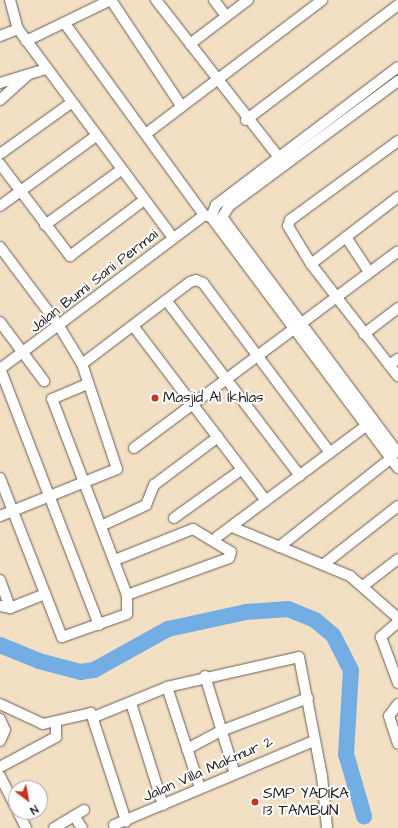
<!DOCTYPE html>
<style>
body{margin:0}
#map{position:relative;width:398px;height:828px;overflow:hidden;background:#f3dfc3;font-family:"Architects Daughter",sans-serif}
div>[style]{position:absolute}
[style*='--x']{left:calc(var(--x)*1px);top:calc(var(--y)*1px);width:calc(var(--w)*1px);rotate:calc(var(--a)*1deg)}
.river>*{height:16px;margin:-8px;padding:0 8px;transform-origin:8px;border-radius:8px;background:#72aee3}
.roads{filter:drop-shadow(0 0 1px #676056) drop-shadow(0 0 1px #676056)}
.minor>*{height:10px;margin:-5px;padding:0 5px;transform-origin:5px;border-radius:5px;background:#fff}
.dots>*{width:11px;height:11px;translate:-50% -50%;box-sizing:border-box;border:2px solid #fff;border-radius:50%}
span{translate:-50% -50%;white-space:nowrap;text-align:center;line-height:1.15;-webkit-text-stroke:4px #fff;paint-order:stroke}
.street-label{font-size:15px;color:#1c1c1c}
.poi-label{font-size:15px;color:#1c1c1c}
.left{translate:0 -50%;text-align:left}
.north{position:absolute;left:8px;top:780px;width:40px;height:40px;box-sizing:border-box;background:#fff;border:1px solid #a4a4a4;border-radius:50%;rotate:148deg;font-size:11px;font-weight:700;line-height:16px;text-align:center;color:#1c1c1c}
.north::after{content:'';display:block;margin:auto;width:14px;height:18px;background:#c8321e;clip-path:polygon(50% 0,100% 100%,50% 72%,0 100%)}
</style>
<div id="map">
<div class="river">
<i style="--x:0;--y:645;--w:42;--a:22.3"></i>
<i style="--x:39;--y:661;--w:43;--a:14.7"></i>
<i style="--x:81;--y:672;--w:13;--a:-9"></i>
<i style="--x:94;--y:670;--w:85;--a:-29"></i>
<i style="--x:168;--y:629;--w:80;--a:-12.3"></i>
<i style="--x:246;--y:612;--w:42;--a:-4.1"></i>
<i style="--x:288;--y:609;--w:29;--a:22"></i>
<i style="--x:315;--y:620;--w:23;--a:40"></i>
<i style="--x:333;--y:635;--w:39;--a:63"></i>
<i style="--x:351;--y:670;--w:84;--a:93.4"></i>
<i style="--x:346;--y:754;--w:65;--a:73.8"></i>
</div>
<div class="roads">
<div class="minor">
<i style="--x:10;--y:0;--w:30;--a:75"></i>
<i style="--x:111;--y:0;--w:128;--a:56.4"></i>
<i style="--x:156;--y:0;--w:204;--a:52"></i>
<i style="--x:214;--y:0;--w:20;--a:53"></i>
<i style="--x:66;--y:25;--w:235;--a:54"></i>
<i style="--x:204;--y:215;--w:6;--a:18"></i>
<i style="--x:0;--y:36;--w:19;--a:-21"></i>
<i style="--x:18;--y:29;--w:260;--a:53.4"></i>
<i style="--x:26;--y:41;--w:94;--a:-25.8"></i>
<i style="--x:190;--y:44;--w:73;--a:-37.2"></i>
<i style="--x:398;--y:81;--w:210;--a:143.5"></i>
<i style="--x:229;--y:206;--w:13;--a:122"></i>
<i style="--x:222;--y:217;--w:294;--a:53.3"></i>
<i style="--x:0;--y:83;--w:48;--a:-16.9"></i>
<i style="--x:0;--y:100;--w:38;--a:-42"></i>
<i style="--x:246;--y:120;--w:191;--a:-37.1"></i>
<i style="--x:147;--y:133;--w:220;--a:-37.2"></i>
<i style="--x:398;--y:141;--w:134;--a:143.8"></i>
<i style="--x:290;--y:220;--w:6;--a:108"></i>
<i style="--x:288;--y:226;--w:44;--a:58.8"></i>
<i style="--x:311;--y:264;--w:142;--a:52.2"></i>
<i style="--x:0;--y:154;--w:87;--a:-35.7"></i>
<i style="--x:0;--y:164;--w:116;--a:52.7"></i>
<i style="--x:70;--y:256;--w:93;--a:-37.1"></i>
<i style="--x:0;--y:206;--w:119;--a:-36.1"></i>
<i style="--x:211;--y:217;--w:313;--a:53.3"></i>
<i style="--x:211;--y:217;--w:13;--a:-67"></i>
<i style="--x:216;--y:205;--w:228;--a:-37.2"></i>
<i style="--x:45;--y:225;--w:94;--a:-35.9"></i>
<i style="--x:346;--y:237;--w:42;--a:56.7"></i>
<i style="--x:0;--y:247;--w:99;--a:53.2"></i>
<i style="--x:59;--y:326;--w:44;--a:58.8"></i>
<i style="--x:82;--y:364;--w:136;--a:-37.2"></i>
<i style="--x:190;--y:282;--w:6;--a:-18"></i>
<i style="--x:196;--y:280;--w:8;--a:23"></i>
<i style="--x:203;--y:283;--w:212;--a:53.2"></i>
<i style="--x:311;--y:264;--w:110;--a:-37.6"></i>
<i style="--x:166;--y:300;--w:221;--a:52.7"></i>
<i style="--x:0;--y:322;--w:74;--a:53.3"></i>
<i style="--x:134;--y:327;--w:218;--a:52.8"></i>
<i style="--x:364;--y:334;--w:43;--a:-37.4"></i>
<i style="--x:389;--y:365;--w:11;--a:-34"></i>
<i style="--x:134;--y:448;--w:329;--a:-36.7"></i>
<i style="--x:0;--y:478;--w:171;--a:68.7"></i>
<i style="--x:62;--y:637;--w:69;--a:-19.5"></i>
<i style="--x:127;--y:614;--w:19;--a:-90"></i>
<i style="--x:127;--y:595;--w:210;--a:-110.9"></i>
<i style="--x:52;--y:399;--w:38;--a:-23"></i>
<i style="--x:0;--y:516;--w:126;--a:-21.9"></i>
<i style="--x:117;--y:469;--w:111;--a:-108.4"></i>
<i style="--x:174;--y:518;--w:82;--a:-35.6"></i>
<i style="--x:101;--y:526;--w:50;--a:-25"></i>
<i style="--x:146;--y:505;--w:22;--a:-68"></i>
<i style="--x:154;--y:485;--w:80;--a:-36.9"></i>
<i style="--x:232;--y:527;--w:128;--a:22.6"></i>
<i style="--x:350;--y:576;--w:64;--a:41.2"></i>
<i style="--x:217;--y:537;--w:186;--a:-36.7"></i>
<i style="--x:279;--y:547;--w:142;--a:-38.4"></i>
<i style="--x:115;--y:560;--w:84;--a:-21.7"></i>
<i style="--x:193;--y:529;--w:44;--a:31.2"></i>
<i style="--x:231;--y:552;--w:6;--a:108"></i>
<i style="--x:229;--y:558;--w:109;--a:160.1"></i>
<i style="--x:324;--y:564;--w:94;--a:-38.1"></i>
<i style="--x:0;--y:580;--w:30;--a:70"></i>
<i style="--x:363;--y:586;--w:44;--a:-37.6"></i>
<i style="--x:0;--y:606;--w:10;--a:11"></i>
<i style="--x:10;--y:608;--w:38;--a:-22"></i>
<i style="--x:398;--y:622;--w:23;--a:139"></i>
<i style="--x:381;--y:637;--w:49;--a:69.7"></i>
<i style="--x:99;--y:625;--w:274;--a:-111.1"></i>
<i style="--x:0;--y:369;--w:256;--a:-37"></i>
<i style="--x:205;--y:676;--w:99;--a:73"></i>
<i style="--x:167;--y:687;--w:106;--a:71.9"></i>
<i style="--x:131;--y:703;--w:107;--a:72.6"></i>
<i style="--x:0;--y:704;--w:47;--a:24.9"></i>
<i style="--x:43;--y:724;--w:49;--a:-12.9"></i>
<i style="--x:91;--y:713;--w:114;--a:72"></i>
<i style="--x:398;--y:704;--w:15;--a:127"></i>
<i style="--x:389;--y:716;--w:29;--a:72"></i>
<i style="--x:94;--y:717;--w:79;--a:-22.3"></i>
<i style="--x:167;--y:687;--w:135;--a:-12.8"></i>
<i style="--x:299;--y:657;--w:121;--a:79.1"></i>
<i style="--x:322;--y:776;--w:52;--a:84.5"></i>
<i style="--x:0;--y:719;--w:12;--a:66"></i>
<i style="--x:5;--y:730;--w:12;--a:114"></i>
<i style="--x:187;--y:749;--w:38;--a:-28"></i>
<i style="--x:221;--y:731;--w:93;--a:-20.8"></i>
<i style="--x:0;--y:767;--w:64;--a:-28.2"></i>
<i style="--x:56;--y:737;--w:13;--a:-90"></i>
<i style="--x:0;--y:776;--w:35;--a:63"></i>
<i style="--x:18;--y:812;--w:18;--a:63"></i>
<i style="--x:74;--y:816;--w:14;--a:56"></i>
<i style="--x:114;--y:825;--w:217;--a:-22.8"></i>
<i style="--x:54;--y:828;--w:35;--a:-31"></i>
</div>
</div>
<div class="dots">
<i style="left:155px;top:398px;background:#c8321e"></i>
<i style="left:255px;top:802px;background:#c8321e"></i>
</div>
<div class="street-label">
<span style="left:94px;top:281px;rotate:-38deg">Jalan Bumi Sani Permai</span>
<span style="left:208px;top:769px;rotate:-24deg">Jalan Villa Makmur 2</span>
</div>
<div class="poi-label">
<span class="left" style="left:163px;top:398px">Masjid Al Ikhlas</span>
<span class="left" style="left:263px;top:802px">SMP YADIKA<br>13 TAMBUN</span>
</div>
<div class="north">N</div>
</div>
